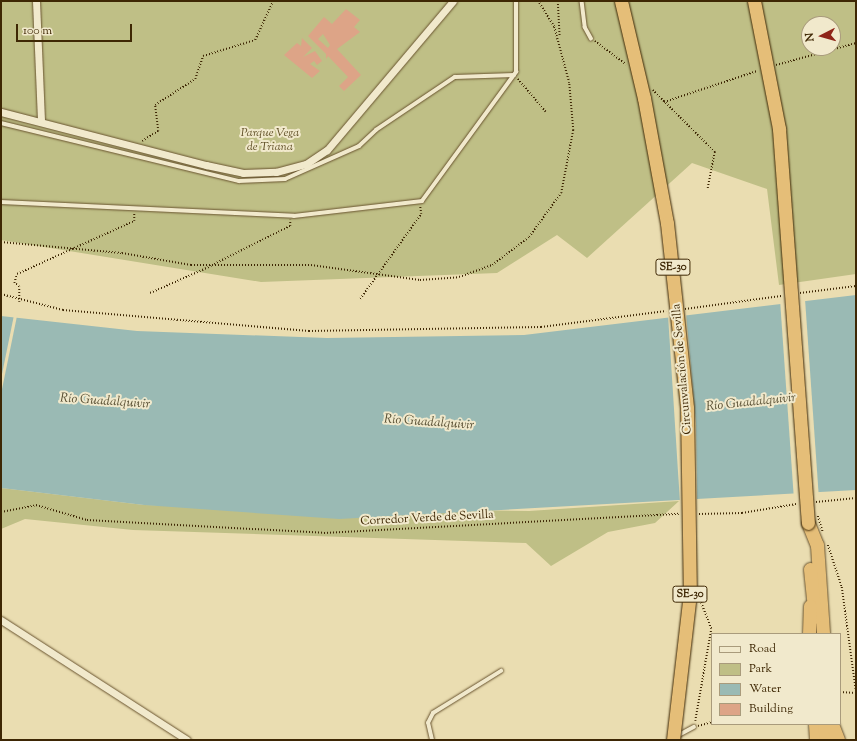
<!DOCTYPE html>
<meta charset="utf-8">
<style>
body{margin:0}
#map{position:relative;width:857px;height:741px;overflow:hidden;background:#eaddb1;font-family:"Sorts Mill Goudy",serif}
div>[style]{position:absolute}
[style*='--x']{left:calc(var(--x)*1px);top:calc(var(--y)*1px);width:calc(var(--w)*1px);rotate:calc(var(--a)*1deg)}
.green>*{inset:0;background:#bfbf86}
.water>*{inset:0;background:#9abab4}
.pier>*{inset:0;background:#eaddb1;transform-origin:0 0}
.building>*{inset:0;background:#dda487}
.path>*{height:1.5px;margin-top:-0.75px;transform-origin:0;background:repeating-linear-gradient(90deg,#3e2704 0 1px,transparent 0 3px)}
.roads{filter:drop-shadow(0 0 1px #69542f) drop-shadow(0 0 1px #69542f)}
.lane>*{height:3.5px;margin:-1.75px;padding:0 1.75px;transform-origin:1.75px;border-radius:1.75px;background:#f1e9cc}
.street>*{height:7px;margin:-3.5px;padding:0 3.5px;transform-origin:3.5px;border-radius:3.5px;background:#f1e9cc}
.highway>*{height:13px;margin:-6.5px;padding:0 6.5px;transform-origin:6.5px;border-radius:6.5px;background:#e5be78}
.bridges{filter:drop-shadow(0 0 1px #3e2704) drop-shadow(0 0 1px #3e2704)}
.highway-bridge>*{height:13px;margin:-6.5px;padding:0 6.5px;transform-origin:6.5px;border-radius:6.5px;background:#e5be78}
span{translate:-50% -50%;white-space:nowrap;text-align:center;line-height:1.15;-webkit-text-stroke:4px #f1e9cc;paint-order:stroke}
.shield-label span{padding:1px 3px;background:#f1e9cc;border:1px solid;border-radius:3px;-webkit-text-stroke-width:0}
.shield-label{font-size:11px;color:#3e2704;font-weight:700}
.park-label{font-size:12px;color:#5e4d24;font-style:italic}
.street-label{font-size:12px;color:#3e2704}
.water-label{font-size:13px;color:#554c30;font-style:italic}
.frame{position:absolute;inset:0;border:2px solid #3e2704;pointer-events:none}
.legend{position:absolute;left:711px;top:633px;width:130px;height:92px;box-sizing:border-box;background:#f1e9cc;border:1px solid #a99b7c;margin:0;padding:5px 7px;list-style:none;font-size:12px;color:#3e2704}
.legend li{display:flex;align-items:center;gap:8px;height:20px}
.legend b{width:20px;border:1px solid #a99b7c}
.north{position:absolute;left:801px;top:16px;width:40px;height:40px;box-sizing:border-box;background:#f1e9cc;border:1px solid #a99b7c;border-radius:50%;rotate:264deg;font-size:11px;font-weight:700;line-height:16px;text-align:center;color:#3e2704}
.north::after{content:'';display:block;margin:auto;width:14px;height:18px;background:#8f2418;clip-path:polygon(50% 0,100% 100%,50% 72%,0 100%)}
.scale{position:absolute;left:16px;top:24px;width:116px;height:18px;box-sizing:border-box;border:2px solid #3e2704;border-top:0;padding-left:5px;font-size:12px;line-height:14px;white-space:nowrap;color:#3e2704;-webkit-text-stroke:3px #f1e9cc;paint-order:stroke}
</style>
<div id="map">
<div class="green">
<i style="clip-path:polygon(evenodd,1px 1px,856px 1px,856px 274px,779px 285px,767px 189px,692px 163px,587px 258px,557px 235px,497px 273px,261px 282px,1px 240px,1px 1px,809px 24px,833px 24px,833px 48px,809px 48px,809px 24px)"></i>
<i style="clip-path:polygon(1px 488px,144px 505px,529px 511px,679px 501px,655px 523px,608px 532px,551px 566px,526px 543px,133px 530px,25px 519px,1px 529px)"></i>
</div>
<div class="water">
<i style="clip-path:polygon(856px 295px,856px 490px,339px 519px,144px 505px,1px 488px,1px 316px,137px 331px,327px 338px,524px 335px)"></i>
</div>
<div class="pier">
<i style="left:805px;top:299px;width:196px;height:25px;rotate:86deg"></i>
<i style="clip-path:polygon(686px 313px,696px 424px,697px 502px,680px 503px,668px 315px)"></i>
<i style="clip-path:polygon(14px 315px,17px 316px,1px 394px,1px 379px)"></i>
</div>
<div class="building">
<i style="clip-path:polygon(evenodd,346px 9px,360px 20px,354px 27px,360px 32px,337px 49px,361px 75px,344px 91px,339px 86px,348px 77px,328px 56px,326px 59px,326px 54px,308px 36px,324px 17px,332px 24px,346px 9px,323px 34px,330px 45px,328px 48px,318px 39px,323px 34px)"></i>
<i style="clip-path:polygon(302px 38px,312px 48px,303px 57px,315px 51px,322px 61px,317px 65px,314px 61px,310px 64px,320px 71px,312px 78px,284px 55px,297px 43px,301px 46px)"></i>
</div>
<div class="path">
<i style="--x:558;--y:1;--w:35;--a:87"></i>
<i style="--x:595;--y:41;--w:39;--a:37"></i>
<i style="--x:776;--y:65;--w:83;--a:-15.4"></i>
<i style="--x:518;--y:79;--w:43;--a:49.7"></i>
<i style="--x:653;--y:90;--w:88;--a:45"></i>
<i style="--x:715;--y:152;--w:37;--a:101"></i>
<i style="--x:664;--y:102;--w:98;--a:-18.4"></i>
<i style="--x:142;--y:141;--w:19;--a:-32"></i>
<i style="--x:158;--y:131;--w:26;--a:-97"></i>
<i style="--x:155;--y:105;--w:48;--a:-33"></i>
<i style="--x:195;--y:79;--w:24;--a:-71"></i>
<i style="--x:203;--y:56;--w:54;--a:-17.1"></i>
<i style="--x:255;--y:40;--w:43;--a:-65.2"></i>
<i style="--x:1;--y:242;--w:121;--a:5.2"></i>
<i style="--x:122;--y:253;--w:70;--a:9.9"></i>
<i style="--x:191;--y:265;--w:120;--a:0"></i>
<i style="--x:311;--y:265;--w:110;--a:7.8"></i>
<i style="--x:420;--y:280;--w:39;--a:-4"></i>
<i style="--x:459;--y:277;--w:35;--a:-20"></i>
<i style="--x:492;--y:265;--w:46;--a:-37.1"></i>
<i style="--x:529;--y:237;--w:54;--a:-54"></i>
<i style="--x:561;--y:193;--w:64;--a:-79.2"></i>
<i style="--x:573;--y:130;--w:47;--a:-94.9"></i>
<i style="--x:569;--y:83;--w:58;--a:-105"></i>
<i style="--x:554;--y:27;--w:31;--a:-122"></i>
<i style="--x:214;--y:264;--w:85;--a:-26.6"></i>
<i style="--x:290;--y:226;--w:6;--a:-90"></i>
<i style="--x:150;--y:293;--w:67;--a:-23.9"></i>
<i style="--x:800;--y:293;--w:56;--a:-7.1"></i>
<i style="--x:1;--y:294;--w:64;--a:14.5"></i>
<i style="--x:63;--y:310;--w:247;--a:4.9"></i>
<i style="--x:309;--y:331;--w:232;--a:-1"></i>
<i style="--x:541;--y:327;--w:126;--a:-7.3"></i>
<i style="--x:360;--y:299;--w:105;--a:-54.3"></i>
<i style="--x:421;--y:214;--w:7;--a:-98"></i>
<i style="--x:19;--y:302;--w:15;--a:-90"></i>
<i style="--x:19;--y:287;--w:6;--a:-141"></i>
<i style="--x:14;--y:283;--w:9;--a:-72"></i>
<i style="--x:17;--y:274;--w:128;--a:-24.4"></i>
<i style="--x:134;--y:221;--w:8;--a:-90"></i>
<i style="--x:685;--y:309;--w:97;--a:-7.7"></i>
<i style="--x:816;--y:502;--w:40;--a:-5.7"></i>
<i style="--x:1;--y:512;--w:36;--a:-11"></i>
<i style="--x:36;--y:505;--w:53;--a:16.4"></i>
<i style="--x:87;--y:520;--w:237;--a:3.1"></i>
<i style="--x:324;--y:533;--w:356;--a:-3.1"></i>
<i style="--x:699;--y:514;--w:43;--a:-1.3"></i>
<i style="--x:742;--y:513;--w:55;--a:-9.5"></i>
<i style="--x:818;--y:516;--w:17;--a:73"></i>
<i style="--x:828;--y:545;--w:44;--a:71.6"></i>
<i style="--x:842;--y:587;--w:104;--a:82.3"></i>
<i style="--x:840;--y:692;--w:16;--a:4"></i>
<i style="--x:695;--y:721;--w:93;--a:-80.1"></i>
<i style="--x:711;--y:629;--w:31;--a:-111"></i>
<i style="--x:698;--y:726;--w:15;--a:-16"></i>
</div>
<div class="roads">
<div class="lane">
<i style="--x:582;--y:1;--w:26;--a:83"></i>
<i style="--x:585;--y:27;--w:13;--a:61"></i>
<i style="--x:1;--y:123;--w:245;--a:13.7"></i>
<i style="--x:239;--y:181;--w:46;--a:-2.5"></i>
<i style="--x:285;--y:179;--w:81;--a:-24"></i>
<i style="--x:359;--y:146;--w:23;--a:-43"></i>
<i style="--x:376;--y:130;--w:95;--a:-33.9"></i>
<i style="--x:455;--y:77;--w:59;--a:-1.9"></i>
<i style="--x:1;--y:202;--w:293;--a:2.7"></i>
<i style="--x:294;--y:216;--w:129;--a:-6.7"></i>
<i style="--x:422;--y:201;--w:160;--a:-53.9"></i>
<i style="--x:516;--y:72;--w:71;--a:-90"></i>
<i style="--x:677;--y:736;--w:19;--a:-28"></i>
<i style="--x:432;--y:740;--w:17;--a:-103"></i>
<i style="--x:428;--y:723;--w:11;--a:-63"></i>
<i style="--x:433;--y:713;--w:80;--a:-31.7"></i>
</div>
<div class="street">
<i style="--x:36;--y:1;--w:121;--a:87.6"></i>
<i style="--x:1;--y:112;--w:212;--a:14.5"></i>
<i style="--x:206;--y:165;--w:38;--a:12"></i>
<i style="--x:243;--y:173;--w:33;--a:-2"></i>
<i style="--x:276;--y:172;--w:31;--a:-15"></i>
<i style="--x:306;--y:164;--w:25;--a:-34"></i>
<i style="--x:327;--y:150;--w:195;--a:-49.8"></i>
<i style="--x:1;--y:620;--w:221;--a:32.8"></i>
</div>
<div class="highway">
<i style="--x:808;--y:523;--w:24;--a:68"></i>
<i style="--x:817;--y:545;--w:89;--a:86.1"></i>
<i style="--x:810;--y:569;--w:48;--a:84.1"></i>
<i style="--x:809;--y:634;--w:28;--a:-88"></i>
<i style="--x:815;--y:724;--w:16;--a:86"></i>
<i style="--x:824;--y:724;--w:16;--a:83"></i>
<i style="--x:832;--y:724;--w:17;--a:69"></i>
</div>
</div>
<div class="bridges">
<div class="highway-bridge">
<i style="--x:621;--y:1;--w:100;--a:76.7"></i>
<i style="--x:644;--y:98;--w:127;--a:79.6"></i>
<i style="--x:667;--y:223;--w:186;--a:83.8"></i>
<i style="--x:687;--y:408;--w:185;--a:89.1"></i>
<i style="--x:690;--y:593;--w:148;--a:96.6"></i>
<i style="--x:754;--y:1;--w:130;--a:78.9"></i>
<i style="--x:779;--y:129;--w:395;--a:85.8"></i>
</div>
</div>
<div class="shield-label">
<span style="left:673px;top:267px">SE-30</span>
<span style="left:690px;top:594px">SE-30</span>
</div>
<div class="park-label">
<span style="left:270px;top:141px">Parque Vega<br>de Triana</span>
</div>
<div class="street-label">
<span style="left:683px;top:369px;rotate:-95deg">Circunvalación de Sevilla</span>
<span style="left:427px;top:519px;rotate:-3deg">Corredor Verde de Sevilla</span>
</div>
<div class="water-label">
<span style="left:105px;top:402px;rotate:4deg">Río Guadalquivir</span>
<span style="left:751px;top:403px;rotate:-6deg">Río Guadalquivir</span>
<span style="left:429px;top:423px;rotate:4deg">Río Guadalquivir</span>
</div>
<div class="frame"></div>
<ul class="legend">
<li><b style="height:5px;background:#f1e9cc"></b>Road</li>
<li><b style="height:11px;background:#bfbf86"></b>Park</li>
<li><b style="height:11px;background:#9abab4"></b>Water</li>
<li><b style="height:11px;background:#dda487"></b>Building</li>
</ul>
<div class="north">N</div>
<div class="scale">100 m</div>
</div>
